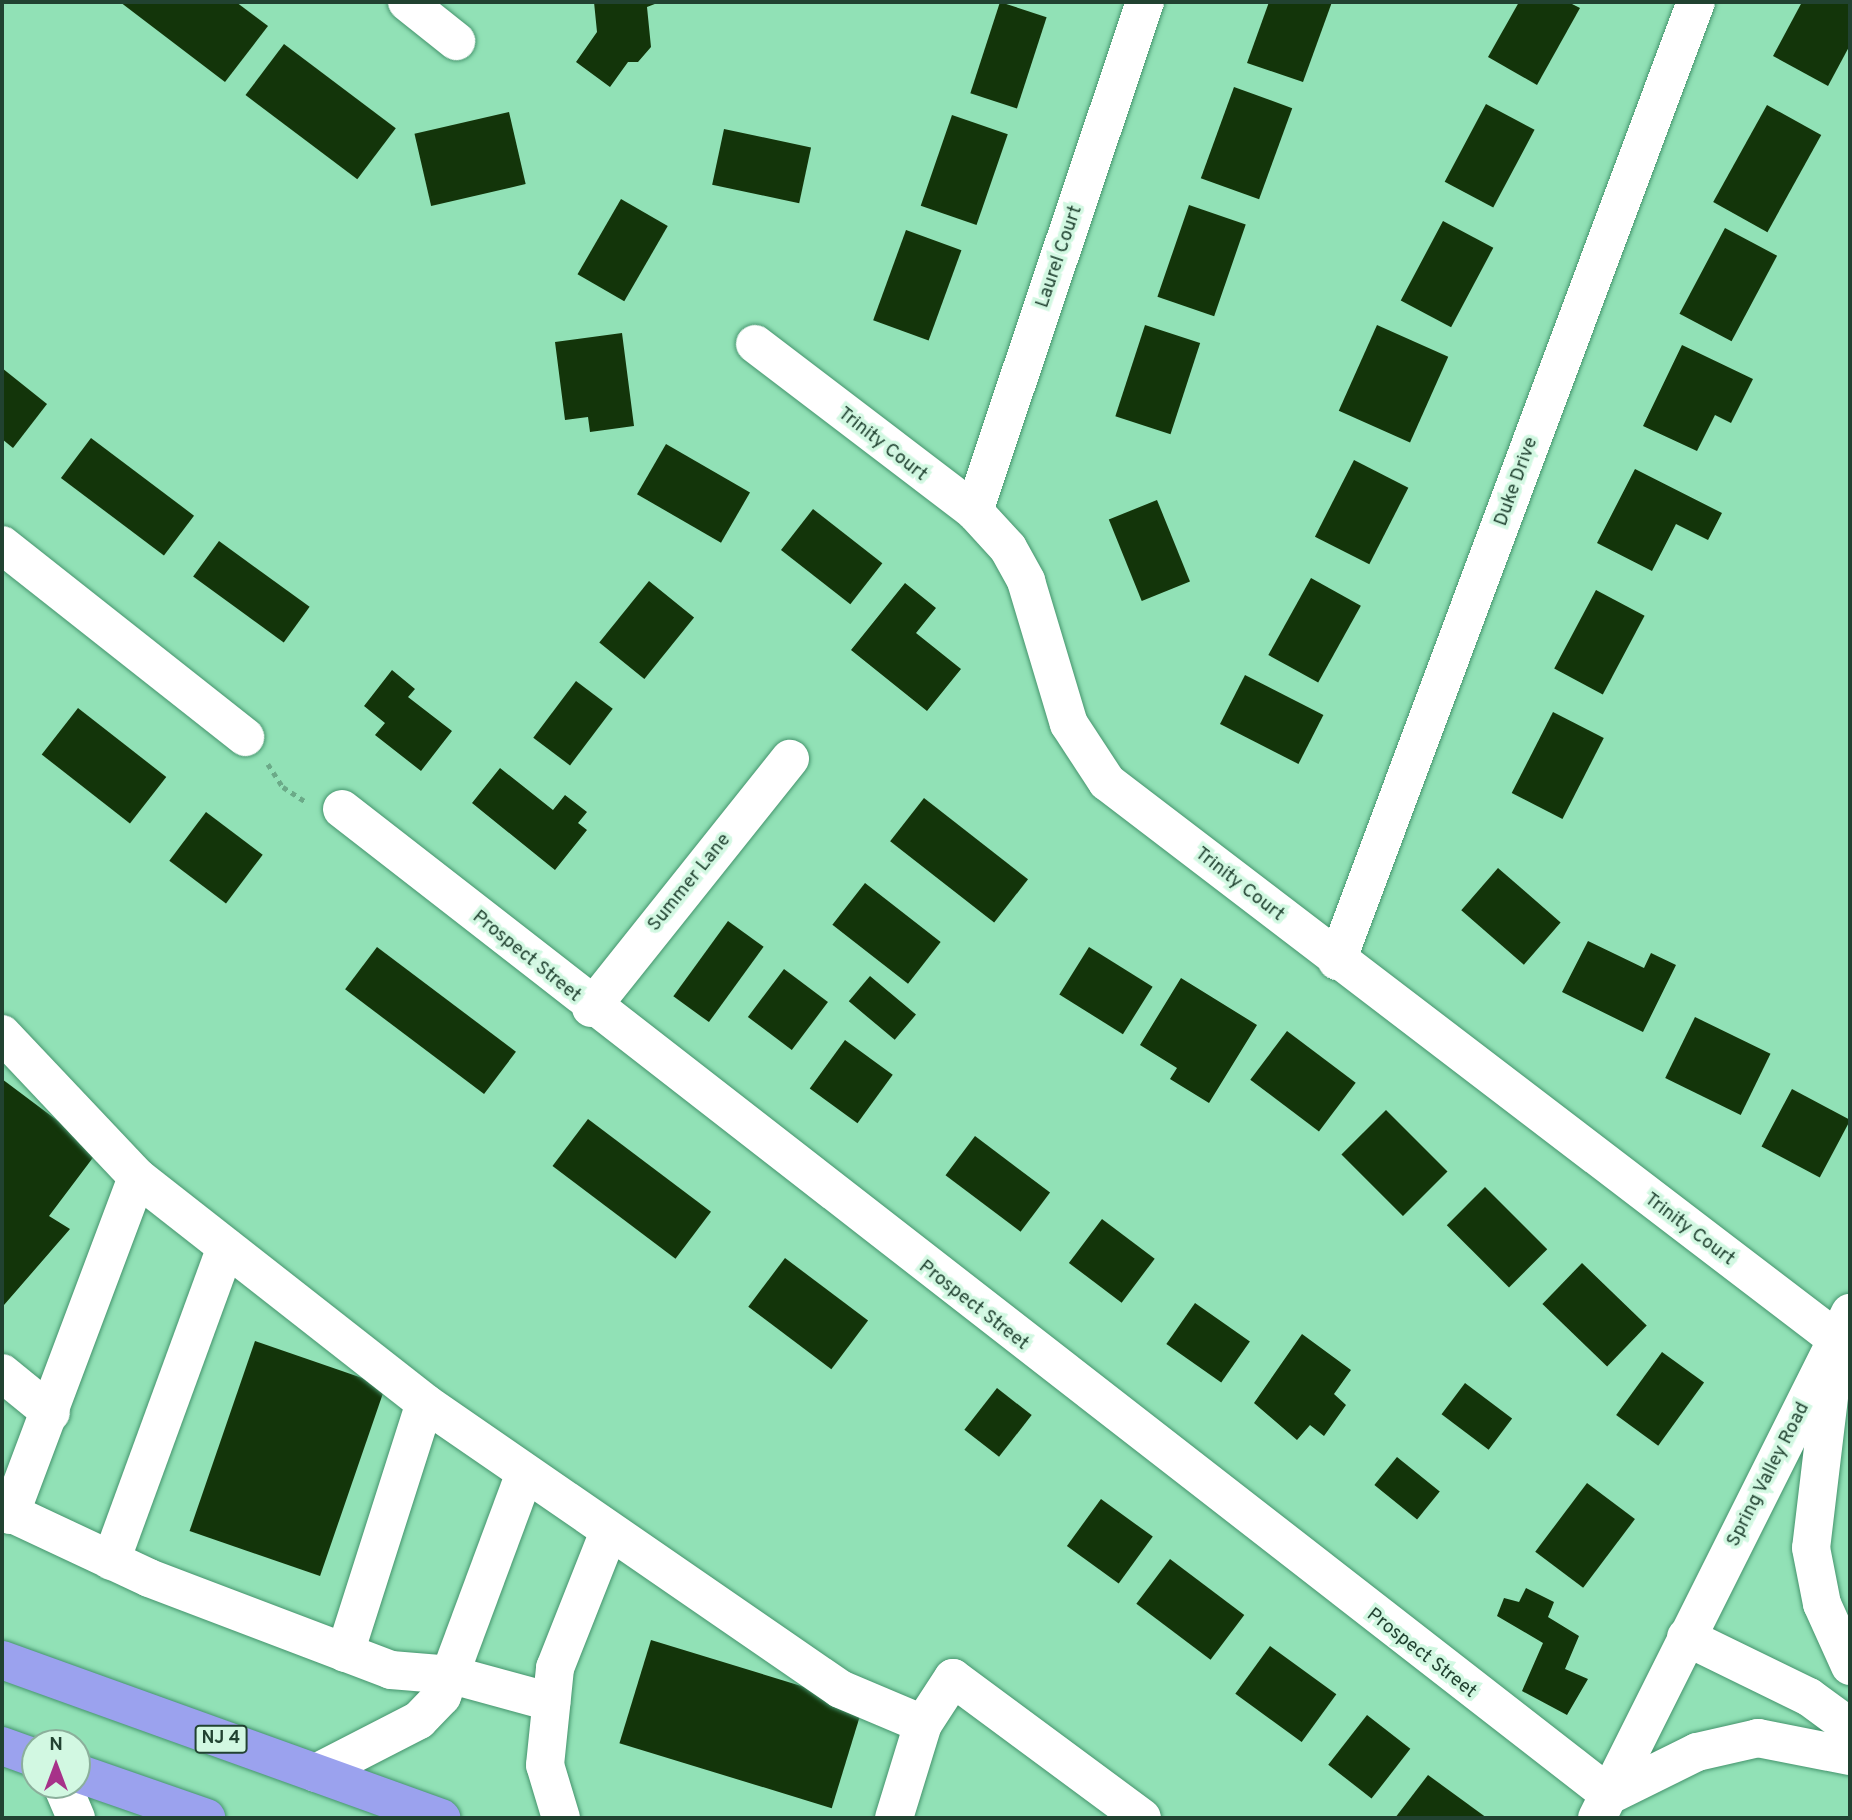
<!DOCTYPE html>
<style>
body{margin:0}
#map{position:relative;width:1852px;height:1820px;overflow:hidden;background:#91e1b6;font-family:Overpass,sans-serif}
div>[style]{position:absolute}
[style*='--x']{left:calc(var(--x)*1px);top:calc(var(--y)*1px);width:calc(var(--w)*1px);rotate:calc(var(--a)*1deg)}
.building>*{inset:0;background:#13350a;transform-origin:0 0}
.path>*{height:4.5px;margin-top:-2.25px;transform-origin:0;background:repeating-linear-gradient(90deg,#6baa88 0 5px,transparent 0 10px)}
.roads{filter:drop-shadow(0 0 2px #45946d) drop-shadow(0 0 2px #45946d)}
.minor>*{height:38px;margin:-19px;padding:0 19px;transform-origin:19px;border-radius:19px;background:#fff}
.highway>*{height:38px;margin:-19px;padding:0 19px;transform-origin:19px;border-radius:19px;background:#9ba2ee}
span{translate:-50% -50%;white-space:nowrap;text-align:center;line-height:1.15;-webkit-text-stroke:7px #d2f8e2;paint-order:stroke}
.shield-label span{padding:2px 5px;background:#d2f8e2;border:2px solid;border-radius:5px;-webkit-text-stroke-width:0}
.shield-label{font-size:18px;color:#214231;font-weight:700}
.street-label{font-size:19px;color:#214231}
.frame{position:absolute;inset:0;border:4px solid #214231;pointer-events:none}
.north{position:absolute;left:21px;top:1729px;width:70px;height:70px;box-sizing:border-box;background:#d2f8e2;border:2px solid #8baf9b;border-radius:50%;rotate:0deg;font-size:19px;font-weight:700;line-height:28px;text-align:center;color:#214231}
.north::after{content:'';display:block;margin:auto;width:24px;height:32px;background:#a73189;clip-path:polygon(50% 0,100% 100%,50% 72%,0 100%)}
</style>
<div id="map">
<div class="building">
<i style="clip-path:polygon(120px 2px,236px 2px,268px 26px,225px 82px)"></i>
<i style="clip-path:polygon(594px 2px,660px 2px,647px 7px,651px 47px,638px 62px,628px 62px,610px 87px,576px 62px,597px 32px)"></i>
<i style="left:1000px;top:2px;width:49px;height:96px;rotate:18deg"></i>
<i style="clip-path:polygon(1269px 2px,1332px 2px,1303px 82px,1247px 63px)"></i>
<i style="clip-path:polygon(1519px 2px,1568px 2px,1580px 8px,1537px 85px,1488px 57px)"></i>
<i style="clip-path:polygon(1802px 2px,1850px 2px,1850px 45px,1828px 86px,1773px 56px)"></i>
<i style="left:284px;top:44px;width:140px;height:64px;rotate:37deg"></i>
<i style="left:1234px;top:87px;width:62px;height:97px;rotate:20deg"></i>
<i style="left:1486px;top:104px;width:55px;height:88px;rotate:28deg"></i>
<i style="left:1767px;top:105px;width:62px;height:111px;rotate:29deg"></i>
<i style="left:509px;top:112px;width:74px;height:97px;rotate:77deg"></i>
<i style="left:952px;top:115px;width:59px;height:96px;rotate:19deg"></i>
<i style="left:724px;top:129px;width:89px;height:57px;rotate:12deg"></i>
<i style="left:621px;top:199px;width:54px;height:87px;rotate:30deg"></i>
<i style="left:1189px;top:205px;width:60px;height:97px;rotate:19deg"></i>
<i style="left:1443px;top:221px;width:57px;height:90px;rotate:28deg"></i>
<i style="left:1725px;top:228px;width:59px;height:97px;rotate:28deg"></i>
<i style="left:906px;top:230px;width:59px;height:96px;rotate:20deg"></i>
<i style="left:1145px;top:325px;width:58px;height:96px;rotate:18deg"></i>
<i style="left:1377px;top:325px;width:78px;height:94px;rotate:24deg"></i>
<i style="clip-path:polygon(622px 333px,634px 426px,590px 432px,588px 417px,565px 420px,555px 342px)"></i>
<i style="clip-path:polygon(1682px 345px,1753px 379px,1731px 423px,1715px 415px,1697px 451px,1643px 426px)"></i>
<i style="clip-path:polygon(2px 368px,47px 404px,13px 448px,2px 439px)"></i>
<i style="left:91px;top:438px;width:129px;height:50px;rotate:37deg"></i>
<i style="left:666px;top:444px;width:97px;height:58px;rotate:30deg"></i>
<i style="left:1354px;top:460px;width:61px;height:86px;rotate:27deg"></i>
<i style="clip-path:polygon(1635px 469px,1722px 513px,1708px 540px,1676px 524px,1652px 571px,1597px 543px)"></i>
<i style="left:1157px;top:500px;width:88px;height:52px;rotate:68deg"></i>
<i style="left:813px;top:509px;width:88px;height:52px;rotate:38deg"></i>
<i style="left:219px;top:541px;width:112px;height:44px;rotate:36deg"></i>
<i style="left:1311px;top:578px;width:57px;height:88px;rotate:29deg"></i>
<i style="left:649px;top:581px;width:58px;height:79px;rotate:39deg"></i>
<i style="clip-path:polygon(905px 583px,936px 608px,916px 633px,961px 669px,927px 711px,851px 650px)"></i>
<i style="left:1596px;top:590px;width:55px;height:89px;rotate:28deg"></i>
<i style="clip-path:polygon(392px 670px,415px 689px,408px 697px,452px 731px,421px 771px,375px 735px,385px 723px,364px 706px)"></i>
<i style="left:1245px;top:675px;width:88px;height:55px;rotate:27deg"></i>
<i style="left:576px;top:681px;width:46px;height:71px;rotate:37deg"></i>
<i style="left:78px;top:708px;width:112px;height:59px;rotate:38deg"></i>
<i style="left:1553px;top:712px;width:57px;height:91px;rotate:27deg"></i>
<i style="clip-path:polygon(500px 768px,553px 810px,565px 795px,587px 812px,578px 823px,587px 830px,555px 870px,472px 803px)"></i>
<i style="left:924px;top:798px;width:132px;height:55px;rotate:38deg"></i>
<i style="left:206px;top:812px;width:71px;height:61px;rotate:37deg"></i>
<i style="left:1498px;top:868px;width:83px;height:56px;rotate:41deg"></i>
<i style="left:865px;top:883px;width:96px;height:53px;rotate:38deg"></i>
<i style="left:728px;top:921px;width:44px;height:93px;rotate:36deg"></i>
<i style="clip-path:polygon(1588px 941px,1644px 968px,1651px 953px,1676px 965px,1643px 1032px,1562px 992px)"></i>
<i style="left:377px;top:947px;width:174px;height:53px;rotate:37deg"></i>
<i style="left:1089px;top:947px;width:75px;height:56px;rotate:32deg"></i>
<i style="left:784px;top:969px;width:55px;height:60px;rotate:37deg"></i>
<i style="left:870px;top:976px;width:60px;height:33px;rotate:40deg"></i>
<i style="clip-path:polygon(1181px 978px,1257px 1025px,1209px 1103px,1170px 1079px,1177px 1068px,1140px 1045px)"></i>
<i style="left:1695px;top:1017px;width:84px;height:68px;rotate:26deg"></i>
<i style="left:1287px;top:1031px;width:86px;height:61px;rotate:37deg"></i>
<i style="left:845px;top:1040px;width:59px;height:60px;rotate:36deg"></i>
<i style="clip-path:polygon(2px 1079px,98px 1151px,49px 1216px,70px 1229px,4px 1305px)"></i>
<i style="left:1792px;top:1089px;width:66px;height:65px;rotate:28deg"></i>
<i style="left:1386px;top:1110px;width:87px;height:63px;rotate:45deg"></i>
<i style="left:588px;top:1119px;width:154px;height:59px;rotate:37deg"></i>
<i style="left:975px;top:1136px;width:94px;height:49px;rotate:37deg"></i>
<i style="left:1485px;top:1187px;width:88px;height:54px;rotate:45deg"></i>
<i style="left:1102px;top:1219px;width:66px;height:55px;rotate:37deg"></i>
<i style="left:785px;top:1258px;width:104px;height:61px;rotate:37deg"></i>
<i style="left:1582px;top:1263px;width:90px;height:57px;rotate:44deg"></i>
<i style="left:1195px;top:1303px;width:67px;height:50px;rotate:35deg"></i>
<i style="clip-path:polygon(1302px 1334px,1351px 1370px,1334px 1394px,1346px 1405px,1324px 1436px,1310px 1425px,1297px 1440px,1254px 1403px)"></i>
<i style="left:255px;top:1341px;width:138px;height:201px;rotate:19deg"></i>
<i style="left:1662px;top:1352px;width:52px;height:78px;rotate:36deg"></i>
<i style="left:1465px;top:1383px;width:59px;height:39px;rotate:37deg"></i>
<i style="left:997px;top:1388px;width:44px;height:53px;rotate:38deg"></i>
<i style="left:1397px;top:1457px;width:55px;height:36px;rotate:39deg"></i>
<i style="left:1587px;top:1483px;width:60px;height:86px;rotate:37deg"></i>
<i style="left:1101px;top:1499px;width:64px;height:58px;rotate:36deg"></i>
<i style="left:1170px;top:1559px;width:93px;height:56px;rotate:37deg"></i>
<i style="clip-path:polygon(1526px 1588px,1554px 1602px,1548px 1617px,1579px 1636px,1565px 1669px,1588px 1679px,1567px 1715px,1522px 1691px,1543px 1643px,1497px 1616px,1504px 1598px,1519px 1602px)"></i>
<i style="left:651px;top:1640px;width:222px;height:108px;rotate:17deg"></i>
<i style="left:1270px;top:1646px;width:82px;height:59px;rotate:36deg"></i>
<i style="left:1367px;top:1715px;width:55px;height:63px;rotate:38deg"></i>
<i style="clip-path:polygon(1428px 1775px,1487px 1818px,1395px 1818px)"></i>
</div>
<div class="path">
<i style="--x:268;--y:764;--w:27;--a:57"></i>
<i style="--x:283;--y:787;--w:27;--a:33"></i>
</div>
<div class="roads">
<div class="minor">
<i style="--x:407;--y:2;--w:63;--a:38.5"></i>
<i style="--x:755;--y:344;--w:275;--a:37.3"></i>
<i style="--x:974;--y:511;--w:50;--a:47.4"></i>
<i style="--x:1008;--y:548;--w:38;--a:61"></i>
<i style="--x:1026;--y:581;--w:149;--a:73.3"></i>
<i style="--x:1069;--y:724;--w:69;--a:56.8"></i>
<i style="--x:1107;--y:782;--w:917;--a:37.38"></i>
<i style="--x:1836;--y:1339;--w:210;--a:96.8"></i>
<i style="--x:1811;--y:1548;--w:57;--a:78.9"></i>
<i style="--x:1822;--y:1604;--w:68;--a:65.7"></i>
<i style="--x:974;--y:511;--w:537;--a:-71.43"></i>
<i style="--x:2;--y:545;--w:310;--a:38.3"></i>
<i style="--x:342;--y:809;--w:1606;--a:37.87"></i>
<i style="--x:1337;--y:961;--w:1024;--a:-69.48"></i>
<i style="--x:591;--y:1008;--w:319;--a:-51.4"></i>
<i style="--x:2;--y:1034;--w:197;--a:46.6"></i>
<i style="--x:137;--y:1177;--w:366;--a:38.1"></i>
<i style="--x:2;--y:1373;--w:63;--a:39.2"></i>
<i style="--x:2;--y:1509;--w:162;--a:25.1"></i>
<i style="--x:149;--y:1578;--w:259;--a:20.8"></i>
<i style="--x:391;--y:1670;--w:61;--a:4.7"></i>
<i style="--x:452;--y:1675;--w:103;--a:15.3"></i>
<i style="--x:10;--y:1515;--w:361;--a:-69.4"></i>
<i style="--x:111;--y:1561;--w:334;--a:-69.9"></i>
<i style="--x:1686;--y:1637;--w:137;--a:26"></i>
<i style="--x:1809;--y:1697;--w:51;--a:36.2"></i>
<i style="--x:345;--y:1653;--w:262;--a:-72.3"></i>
<i style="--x:425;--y:1403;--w:504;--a:34.57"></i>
<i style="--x:840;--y:1689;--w:90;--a:22.9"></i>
<i style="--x:316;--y:1773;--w:116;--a:-27.2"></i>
<i style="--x:419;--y:1720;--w:33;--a:-46"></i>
<i style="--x:442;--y:1696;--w:236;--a:-69.6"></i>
<i style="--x:62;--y:1785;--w:36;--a:67"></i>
<i style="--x:1610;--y:1795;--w:97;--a:-26.3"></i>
<i style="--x:1697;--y:1752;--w:63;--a:-12.9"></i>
<i style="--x:1758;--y:1738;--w:94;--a:11.1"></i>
<i style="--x:561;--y:1818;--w:55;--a:-106.8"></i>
<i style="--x:545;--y:1765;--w:98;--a:-84.1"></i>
<i style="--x:555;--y:1668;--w:144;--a:-68.4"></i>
<i style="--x:894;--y:1818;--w:98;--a:-72.9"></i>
<i style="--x:923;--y:1724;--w:55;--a:-56.9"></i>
<i style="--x:953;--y:1678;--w:235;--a:36.5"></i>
<i style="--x:1597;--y:1818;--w:565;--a:-63.39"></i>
</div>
<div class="highway">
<i style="--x:2;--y:1660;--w:467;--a:19.8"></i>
<i style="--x:2;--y:1746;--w:35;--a:20"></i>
<i style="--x:77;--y:1773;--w:137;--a:19.2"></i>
</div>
</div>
<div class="shield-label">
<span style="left:221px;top:1739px">NJ 4</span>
</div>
<div class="street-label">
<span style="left:1060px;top:257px;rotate:-71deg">Laurel Court</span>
<span style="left:882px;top:445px;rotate:38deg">Trinity Court</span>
<span style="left:1517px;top:482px;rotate:-70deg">Duke Drive</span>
<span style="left:690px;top:883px;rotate:-51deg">Summer Lane</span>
<span style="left:1239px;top:885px;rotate:38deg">Trinity Court</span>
<span style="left:526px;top:957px;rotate:39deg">Prospect Street</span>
<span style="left:1689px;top:1230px;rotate:37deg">Trinity Court</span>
<span style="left:973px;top:1306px;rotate:38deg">Prospect Street</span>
<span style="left:1769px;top:1475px;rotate:-63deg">Spring Valley Road</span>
<span style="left:1421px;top:1654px;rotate:38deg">Prospect Street</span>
</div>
<div class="frame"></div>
<div class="north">N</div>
</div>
